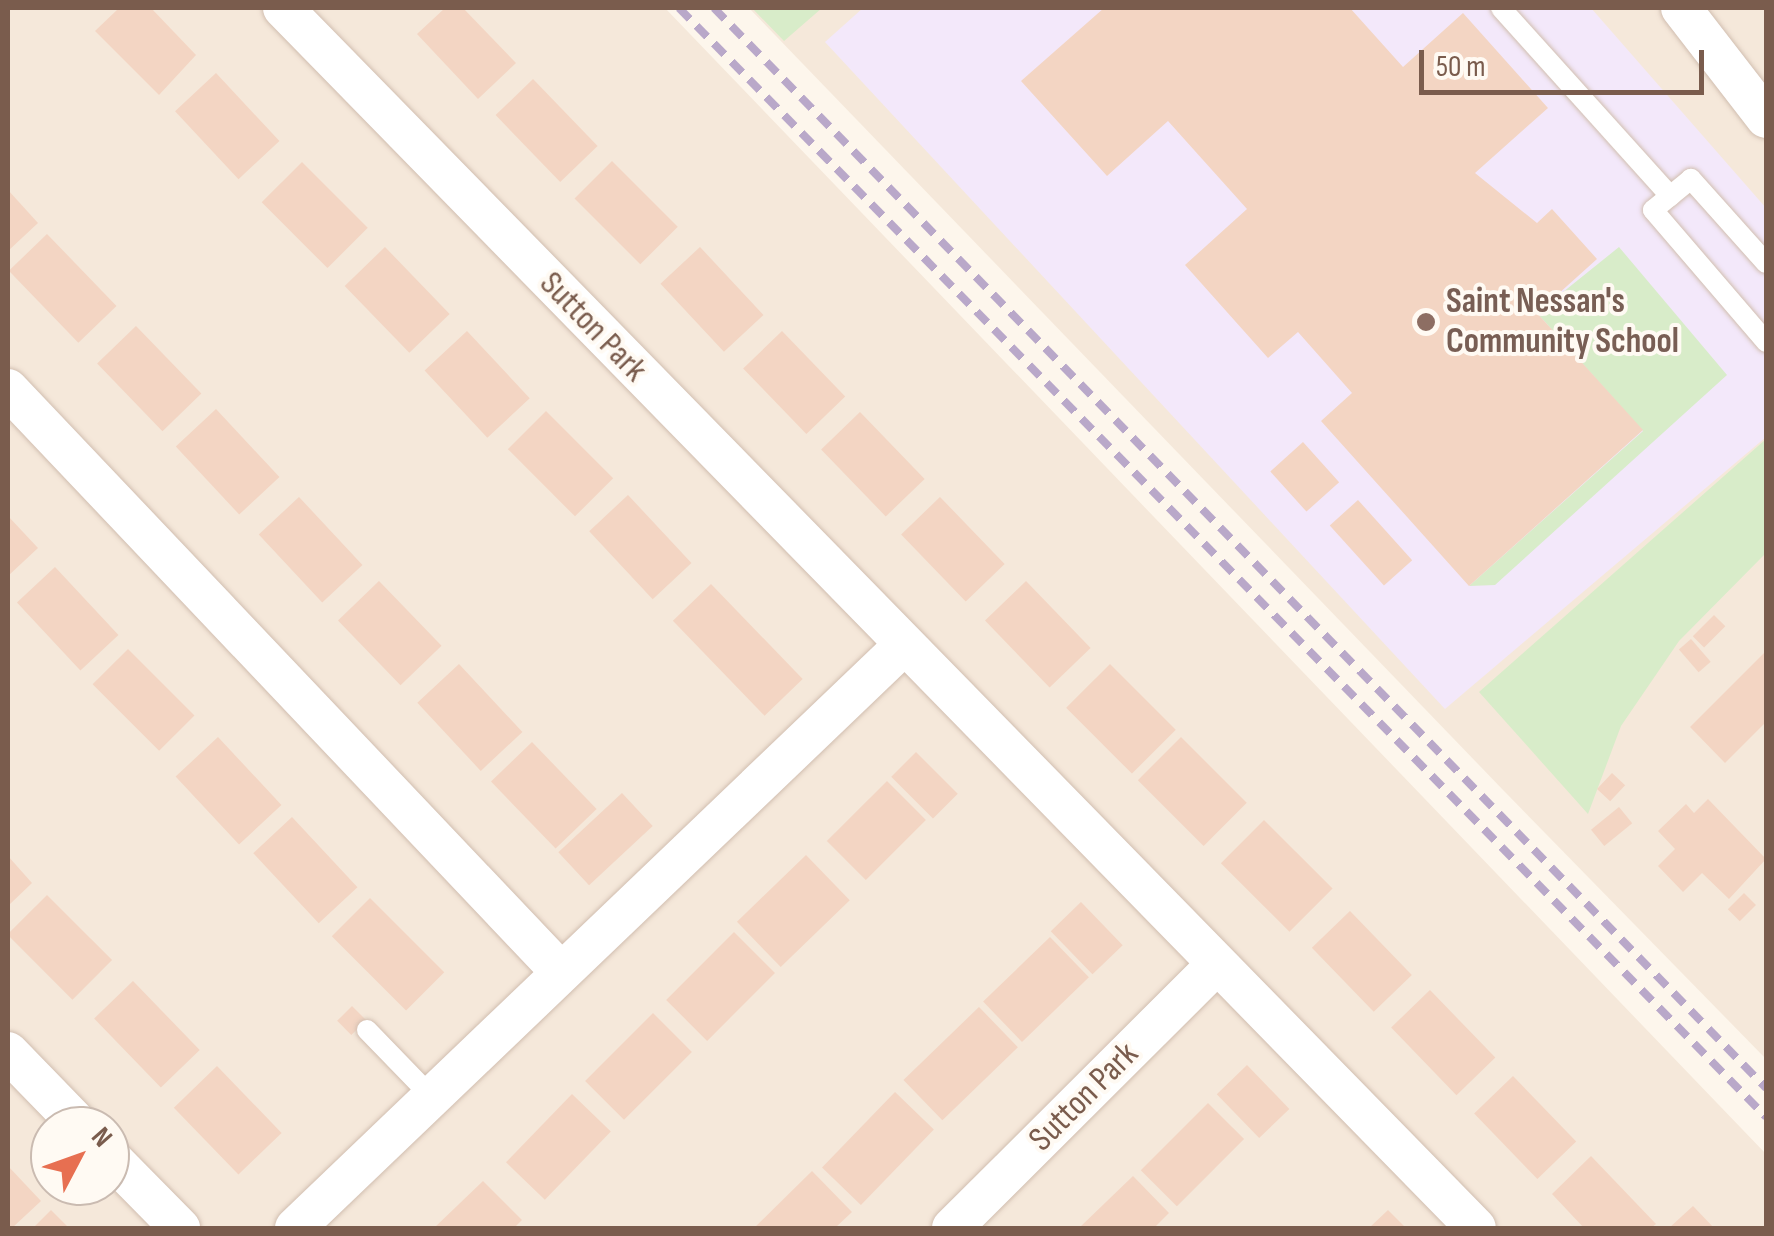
<!DOCTYPE html>
<style>
body{margin:0}
#map{position:relative;width:1774px;height:1236px;overflow:hidden;background:#fdf6ec;font-family:"Sofia Sans Condensed",sans-serif}
div>[style]{position:absolute}
[style*='--x']{left:calc(var(--x)*1px);top:calc(var(--y)*1px);width:calc(var(--w)*1px);rotate:calc(var(--a)*1deg)}
.residential>*{inset:0;background:#f5e8da}
.education>*{inset:0;background:#f3e8fa}
.green>*{inset:0;background:#d8ecc9}
.building>*{inset:0;background:#f3d5c3;transform-origin:0 0}
.roads{filter:drop-shadow(0 0 2px #d1beb0) drop-shadow(0 0 2px #d1beb0)}
.service>*{height:20px;margin:-10px;padding:0 10px;transform-origin:10px;border-radius:10px;background:#fff}
.minor>*{height:40px;margin:-20px;padding:0 20px;transform-origin:20px;border-radius:20px;background:#fff}
.rail>*{height:8px;margin-top:-4px;transform-origin:0;background:repeating-linear-gradient(90deg,#b9a8c9 0 15px,transparent 0 25px)}
.dots>*{width:28px;height:28px;translate:-50% -50%;box-sizing:border-box;border:5px solid #fffaf3;border-radius:50%}
span{translate:-50% -50%;white-space:nowrap;text-align:center;line-height:1.15;-webkit-text-stroke:8px #fffaf3;paint-order:stroke}
.education-label{font-size:35px;color:#785e54;font-weight:700}
.left{translate:0 -50%;text-align:left}
.street-label{font-size:35px;color:#7a5c4d}
.frame{position:absolute;inset:0;border:10px solid #7a5c4d;pointer-events:none}
.north{position:absolute;left:30px;top:1106px;width:100px;height:100px;box-sizing:border-box;background:#fffaf3;border:2px solid #cabbb1;border-radius:50%;rotate:49deg;font-size:28px;font-weight:700;line-height:40px;text-align:center;color:#7a5c4d}
.north::after{content:'';display:block;margin:auto;width:35px;height:45px;background:#e76f51;clip-path:polygon(50% 0,100% 100%,50% 72%,0 100%)}
.scale{position:absolute;left:1419px;top:50px;width:285px;height:45px;box-sizing:border-box;border:5px solid #7a5c4d;border-top:0;padding-left:12px;font-size:30px;line-height:35px;white-space:nowrap;color:#7a5c4d;-webkit-text-stroke:8px #fffaf3;paint-order:stroke}
</style>
<div id="map">
<div class="residential">
<i style="clip-path:polygon(evenodd,8px 8px,665px 8px,1766px 1154px,1766px 1228px,8px 1228px,8px 8px,50px 1126px,110px 1126px,110px 1186px,50px 1186px,50px 1126px)"></i>
<i style="clip-path:polygon(749px 8px,1766px 8px,1766px 1059px,1505px 792px)"></i>
</div>
<div class="education">
<i style="clip-path:polygon(863px 8px,1591px 8px,1766px 208px,1766px 437px,1445px 709px,825px 42px)"></i>
</div>
<div class="green">
<i style="clip-path:polygon(752px 8px,751px 8px,822px 8px,784px 41px)"></i>
<i style="clip-path:polygon(1619px 247px,1727px 375px,1495px 585px,1469px 586px,1643px 431px,1537px 313px)"></i>
<i style="clip-path:polygon(1766px 439px,1766px 553px,1679px 641px,1621px 726px,1588px 814px,1479px 692px)"></i>
</div>
<div class="building">
<i style="clip-path:polygon(119px 8px,151px 8px,196px 55px,159px 95px,95px 31px)"></i>
<i style="clip-path:polygon(445px 8px,463px 8px,516px 63px,478px 99px,417px 34px)"></i>
<i style="clip-path:polygon(1104px 8px,1350px 8px,1403px 67px,1463px 13px,1548px 108px,1475px 173px,1537px 223px,1552px 209px,1597px 259px,1537px 313px,1643px 430px,1469px 586px,1321px 421px,1352px 393px,1298px 332px,1268px 358px,1185px 265px,1247px 209px,1168px 121px,1107px 176px,1021px 81px)"></i>
<i style="left:216px;top:73px;width:93px;height:56px;rotate:47deg"></i>
<i style="left:533px;top:79px;width:93px;height:52px;rotate:46deg"></i>
<i style="left:612px;top:161px;width:93px;height:53px;rotate:45deg"></i>
<i style="left:302px;top:162px;width:93px;height:57px;rotate:45deg"></i>
<i style="clip-path:polygon(8px 190px,38px 223px,8px 251px)"></i>
<i style="left:47px;top:234px;width:100px;height:53px;rotate:46deg"></i>
<i style="left:385px;top:247px;width:93px;height:56px;rotate:46deg"></i>
<i style="left:700px;top:247px;width:93px;height:54px;rotate:47deg"></i>
<i style="left:136px;top:326px;width:94px;height:54px;rotate:46deg"></i>
<i style="left:467px;top:331px;width:92px;height:58px;rotate:47deg"></i>
<i style="left:782px;top:331px;width:91px;height:54px;rotate:46deg"></i>
<i style="left:216px;top:409px;width:93px;height:55px;rotate:47deg"></i>
<i style="left:546px;top:411px;width:95px;height:54px;rotate:45deg"></i>
<i style="left:860px;top:412px;width:93px;height:54px;rotate:46deg"></i>
<i style="left:1303px;top:442px;width:54px;height:44px;rotate:48deg"></i>
<i style="left:628px;top:495px;width:93px;height:53px;rotate:47deg"></i>
<i style="left:299px;top:497px;width:93px;height:55px;rotate:47deg"></i>
<i style="left:940px;top:497px;width:93px;height:54px;rotate:46deg"></i>
<i style="left:1358px;top:500px;width:81px;height:38px;rotate:48deg"></i>
<i style="clip-path:polygon(8px 516px,38px 548px,8px 576px)"></i>
<i style="left:55px;top:567px;width:93px;height:52px;rotate:47deg"></i>
<i style="left:379px;top:581px;width:90px;height:57px;rotate:46deg"></i>
<i style="left:1026px;top:581px;width:93px;height:57px;rotate:46deg"></i>
<i style="left:711px;top:584px;width:132px;height:53px;rotate:46deg"></i>
<i style="left:1714px;top:615px;width:16px;height:30px;rotate:45deg"></i>
<i style="left:1691px;top:639px;width:30px;height:16px;rotate:49deg"></i>
<i style="left:128px;top:649px;width:94px;height:50px;rotate:45deg"></i>
<i style="clip-path:polygon(1766px 651px,1766px 722px,1725px 763px,1690px 727px)"></i>
<i style="left:459px;top:664px;width:93px;height:57px;rotate:47deg"></i>
<i style="left:1110px;top:664px;width:93px;height:62px;rotate:45deg"></i>
<i style="left:218px;top:737px;width:93px;height:58px;rotate:47deg"></i>
<i style="left:1181px;top:737px;width:93px;height:61px;rotate:45deg"></i>
<i style="left:532px;top:742px;width:93px;height:57px;rotate:46deg"></i>
<i style="left:916px;top:752px;width:59px;height:35px;rotate:45deg"></i>
<i style="left:1612px;top:773px;width:18px;height:22px;rotate:43deg"></i>
<i style="left:887px;top:781px;width:55px;height:85px;rotate:45deg"></i>
<i style="left:622px;top:793px;width:45px;height:87px;rotate:47deg"></i>
<i style="clip-path:polygon(1708px 799px,1766px 859px,1729px 899px,1702px 873px,1683px 892px,1658px 866px,1675px 849px,1658px 831px,1686px 804px,1694px 813px)"></i>
<i style="left:1619px;top:807px;width:21px;height:36px;rotate:51deg"></i>
<i style="left:292px;top:817px;width:96px;height:53px;rotate:47deg"></i>
<i style="left:1264px;top:820px;width:97px;height:61px;rotate:45deg"></i>
<i style="left:806px;top:855px;width:63px;height:96px;rotate:46deg"></i>
<i style="clip-path:polygon(8px 856px,32px 883px,8px 906px)"></i>
<i style="left:1744px;top:893px;width:17px;height:23px;rotate:45deg"></i>
<i style="left:47px;top:895px;width:92px;height:56px;rotate:45deg"></i>
<i style="left:370px;top:898px;width:105px;height:54px;rotate:45deg"></i>
<i style="left:1081px;top:902px;width:60px;height:42px;rotate:46deg"></i>
<i style="left:1350px;top:911px;width:89px;height:53px;rotate:46deg"></i>
<i style="left:734px;top:932px;width:58px;height:96px;rotate:45deg"></i>
<i style="left:1050px;top:937px;width:56px;height:93px;rotate:46deg"></i>
<i style="left:133px;top:981px;width:96px;height:54px;rotate:46deg"></i>
<i style="left:1430px;top:990px;width:94px;height:54px;rotate:46deg"></i>
<i style="left:352px;top:1006px;width:20px;height:21px;rotate:45deg"></i>
<i style="left:979px;top:1007px;width:56px;height:105px;rotate:46deg"></i>
<i style="left:653px;top:1013px;width:55px;height:96px;rotate:45deg"></i>
<i style="left:1247px;top:1065px;width:61px;height:42px;rotate:46deg"></i>
<i style="left:217px;top:1066px;width:93px;height:60px;rotate:46deg"></i>
<i style="left:1513px;top:1076px;width:91px;height:54px;rotate:46deg"></i>
<i style="left:895px;top:1092px;width:54px;height:105px;rotate:44deg"></i>
<i style="left:572px;top:1094px;width:54px;height:95px;rotate:44deg"></i>
<i style="left:1208px;top:1103px;width:51px;height:95px;rotate:45deg"></i>
<i style="clip-path:polygon(1591px 1156px,1656px 1224px,1651px 1228px,1584px 1228px,1552px 1194px)"></i>
<i style="clip-path:polygon(8px 1166px,41px 1201px,12px 1228px,8px 1228px)"></i>
<i style="clip-path:polygon(812px 1171px,852px 1212px,835px 1228px,754px 1228px)"></i>
<i style="clip-path:polygon(1133px 1176px,1169px 1213px,1154px 1228px,1079px 1228px)"></i>
<i style="clip-path:polygon(483px 1181px,522px 1220px,514px 1228px,434px 1228px)"></i>
<i style="clip-path:polygon(1693px 1206px,1714px 1228px,1669px 1228px)"></i>
<i style="clip-path:polygon(51px 1210px,69px 1228px,33px 1228px)"></i>
<i style="clip-path:polygon(1388px 1210px,1406px 1228px,1369px 1228px)"></i>
</div>
<div class="roads">
<div class="service">
<i style="--x:1501;--y:8;--w:253;--a:48"></i>
<i style="--x:1766;--y:263;--w:113;--a:-131.8"></i>
<i style="--x:1691;--y:179;--w:49;--a:140.8"></i>
<i style="--x:1653;--y:210;--w:174;--a:49.4"></i>
<i style="--x:367;--y:1030;--w:91;--a:45.9"></i>
</div>
<div class="minor">
<i style="--x:283;--y:8;--w:1706;--a:45.64"></i>
<i style="--x:1681;--y:8;--w:139;--a:52.3"></i>
<i style="--x:8;--y:389;--w:799;--a:46.52"></i>
<i style="--x:8;--y:1052;--w:103;--a:45.8"></i>
<i style="--x:110;--y:1157;--w:100;--a:45.4"></i>
<i style="--x:295;--y:1228;--w:840;--a:-43.75"></i>
<i style="--x:952;--y:1228;--w:373;--a:-44.9"></i>
</div>
</div>
<div class="rail">
<i style="--x:679;--y:8;--w:1553;--a:45.57"></i>
<i style="--x:714;--y:8;--w:1508;--a:45.75"></i>
</div>
<div class="dots">
<i style="left:1426px;top:322px;background:#8d6e63"></i>
</div>
<div class="education-label">
<span class="left" style="left:1446px;top:322px">Saint Nessan's<br>Community School</span>
</div>
<div class="street-label">
<span style="left:593px;top:327px;rotate:46deg">Sutton Park</span>
<span style="left:1084px;top:1097px;rotate:-45deg">Sutton Park</span>
</div>
<div class="frame"></div>
<div class="north">N</div>
<div class="scale">50 m</div>
</div>
